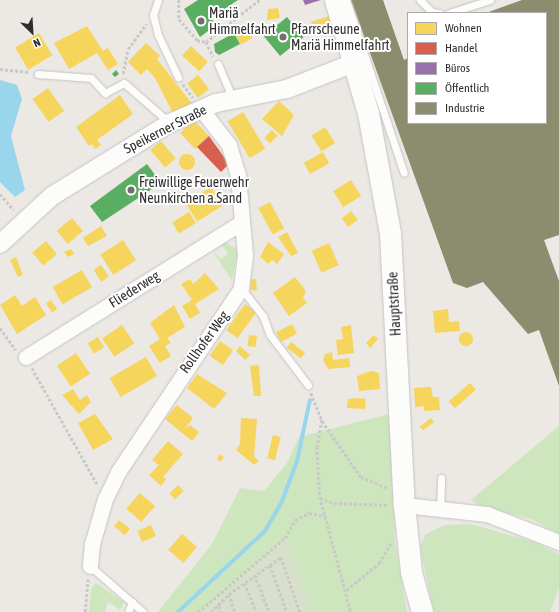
<!DOCTYPE html>
<meta charset="utf-8">
<style>
body{margin:0}
#map{position:relative;width:559px;height:612px;overflow:hidden;background:#ece8e4;font-family:"Asap Condensed",sans-serif}
div>[style]{position:absolute}
[style*='--x']{left:calc(var(--x)*1px);top:calc(var(--y)*1px);width:calc(var(--w)*1px);rotate:calc(var(--a)*1deg)}
.green>*{inset:0;background:#cee6be}
.cemetery>*{inset:0;background:#d8e0cc}
.water>*{inset:0;background:#99d6ec}
.homes>*{inset:0;background:#f6d55c;transform-origin:0 0}
.round{border-radius:50%}
.shops>*{inset:0;background:#d6604d}
.offices>*{inset:0;background:#9970ab}
.public>*{inset:0;background:#5aae61;transform-origin:0 0}
.industry>*{inset:0;background:#8c8c6e}
.stream>*{height:4px;margin:-2px;padding:0 2px;transform-origin:2px;border-radius:2px;background:#99d6ec}
.path>*{height:2.5px;margin-top:-1.25px;transform-origin:0;background:repeating-linear-gradient(90deg,#c9c9c8 0 3px,transparent 0 5px)}
.roads{filter:drop-shadow(0 0 1px #c5c4c5) drop-shadow(0 0 1px #c5c4c5)}
.service>*{height:7px;margin:-3.5px;padding:0 3.5px;transform-origin:3.5px;border-radius:3.5px;background:#fcfcfb}
.minor>*{height:15px;margin:-7.5px;padding:0 7.5px;transform-origin:7.5px;border-radius:7.5px;background:#fcfcfb}
.tertiary>*{height:18px;margin:-9px;padding:0 9px;transform-origin:9px;border-radius:9px;background:#fcfcfb}
.secondary>*{height:21px;margin:-10.5px;padding:0 10.5px;transform-origin:10.5px;border-radius:10.5px;background:#fcfcfb}
.dots>*{width:11px;height:11px;translate:-50% -50%;box-sizing:border-box;border:2px solid #fff;border-radius:50%}
span{translate:-50% -50%;white-space:nowrap;text-align:center;line-height:1.15;-webkit-text-stroke:4px #fff;paint-order:stroke}
.poi-label{font-size:14px;color:#2e2e2e}
.left{translate:0 -50%;text-align:left}
.street-label{font-size:14px;color:#2e2e2e}
.legend{position:absolute;left:407px;top:12px;width:140px;height:112px;box-sizing:border-box;background:#fff;border:1px solid #ababab;margin:0;padding:5px 7px;list-style:none;font-size:12px;color:#2e2e2e}
.legend li{display:flex;align-items:center;gap:8px;height:20px}
.legend b{width:20px;border:1px solid #ababab}
.north{position:absolute;left:12px;top:12px;width:40px;height:40px;-webkit-text-stroke:3px #fff;paint-order:stroke;rotate:155deg;font-size:11px;font-weight:700;line-height:16px;text-align:center;color:#2e2e2e}
.north::after{content:'';display:block;margin:auto;width:14px;height:18px;background:#2e2e2e;clip-path:polygon(50% 0,100% 100%,50% 72%,0 100%)}
</style>
<div id="map">
<div class="green">
<i style="clip-path:polygon(226px 243px,238px 250px,232px 281px,212px 250px,221px 259px,228px 254px,221px 244px)"></i>
<i style="clip-path:polygon(389px 414px,395px 543px,407px 612px,312px 612px,287px 539px,200px 612px,158px 612px,212px 544px,240px 488px,264px 491px,287px 463px,299px 437px)"></i>
<i style="clip-path:polygon(559px 426px,559px 534px,531px 519px,484px 508px,471px 500px)"></i>
<i style="clip-path:polygon(471px 524px,534px 542px,559px 554px,559px 588px,550px 612px,434px 612px,420px 547px,426px 534px,445px 525px)"></i>
<i style="clip-path:polygon(96px 583px,124px 602px,120px 610px,108px 602px,105px 612px,89px 612px,91px 589px)"></i>
</div>
<div class="cemetery">
<i style="clip-path:polygon(287px 539px,312px 612px,200px 612px)"></i>
</div>
<div class="water">
<i style="clip-path:polygon(0 80px,17px 85px,22px 99px,11px 136px,25px 190px,15px 197px,0 182px)"></i>
</div>
<div class="homes">
<i style="clip-path:polygon(278px 8px,280px 18px,267px 20px,268px 9px)"></i>
<i style="left:330px;top:16px;width:14px;height:20px;rotate:73deg"></i>
<i style="clip-path:polygon(87px 26px,103px 51px,108px 48px,118px 64px,108px 70px,97px 53px,69px 69px,54px 43px)"></i>
<i style="left:246px;top:27px;width:13px;height:13px;rotate:61deg"></i>
<i style="left:39px;top:33px;width:26px;height:28px;rotate:59deg"></i>
<i style="clip-path:polygon(146px 43px,160px 56px,157px 59px,194px 106px,174px 115px,155px 78px,147px 69px,141px 75px,128px 62px)"></i>
<i style="left:191px;top:46px;width:23px;height:13px;rotate:43deg"></i>
<i style="left:198px;top:75px;width:18px;height:14px;rotate:52deg"></i>
<i style="left:48px;top:88px;width:28px;height:19px;rotate:55deg"></i>
<i style="clip-path:polygon(120px 95px,133px 114px,97px 140px,101px 145px,95px 149px,92px 144px,89px 146px,76px 127px)"></i>
<i style="clip-path:polygon(279px 101px,294px 115px,282px 136px,262px 119px)"></i>
<i style="left:243px;top:112px;width:43px;height:18px;rotate:59deg"></i>
<i style="left:194px;top:120px;width:22px;height:19px;rotate:47deg"></i>
<i style="left:325px;top:127px;width:19px;height:16px;rotate:58deg"></i>
<i style="left:272px;top:130px;width:8px;height:11px;rotate:45deg"></i>
<i style="left:161px;top:141px;width:23px;height:14px;rotate:50deg"></i>
<i style="left:323px;top:152px;width:13px;height:22px;rotate:61deg"></i>
<i class="round" style="left:179px;top:154px;width:16px;height:16px"></i>
<i style="left:351px;top:180px;width:19px;height:21px;rotate:58deg"></i>
<i style="left:211px;top:187px;width:22px;height:30px;rotate:58deg"></i>
<i style="left:270px;top:202px;width:30px;height:13px;rotate:62deg"></i>
<i style="left:351px;top:211px;width:11px;height:12px;rotate:52deg"></i>
<i style="left:189px;top:212px;width:13px;height:20px;rotate:58deg"></i>
<i style="left:72px;top:218px;width:17px;height:20px;rotate:50deg"></i>
<i style="clip-path:polygon(101px 226px,107px 236px,88px 246px,83px 238px)"></i>
<i style="clip-path:polygon(287px 232px,298px 253px,291px 256px,278px 237px)"></i>
<i style="left:123px;top:240px;width:24px;height:27px;rotate:57deg"></i>
<i style="left:46px;top:241px;width:17px;height:18px;rotate:50deg"></i>
<i style="clip-path:polygon(268px 242px,284px 254px,277px 264px,272px 260px,268px 264px,260px 257px)"></i>
<i style="left:329px;top:243px;width:24px;height:19px;rotate:66deg"></i>
<i style="clip-path:polygon(71px 249px,74px 254px,68px 257px,64px 252px)"></i>
<i style="clip-path:polygon(16px 257px,23px 275px,18px 277px,10px 260px)"></i>
<i style="left:101px;top:265px;width:14px;height:9px;rotate:56deg"></i>
<i style="left:82px;top:270px;width:20px;height:34px;rotate:60deg"></i>
<i style="clip-path:polygon(205px 273px,219px 289px,195px 304px,200px 313px,190px 319px,182px 306px,192px 300px,181px 284px,190px 279px,193px 284px)"></i>
<i style="clip-path:polygon(295px 277px,306px 291px,303px 298px,307px 303px,289px 316px,273px 293px)"></i>
<i style="left:256px;top:279px;width:11px;height:6px;rotate:85deg"></i>
<i style="clip-path:polygon(15px 295px,22px 306px,35px 297px,46px 315px,17px 334px,0 305px)"></i>
<i style="left:51px;top:300px;width:11px;height:6px;rotate:56deg"></i>
<i style="left:245px;top:304px;width:14px;height:32px;rotate:36deg"></i>
<i style="clip-path:polygon(174px 305px,185px 327px,167px 338px,171px 343px,165px 346px,171px 356px,160px 363px,149px 346px,160px 339px,150px 323px)"></i>
<i style="clip-path:polygon(448px 309px,449px 322px,459px 321px,460px 331px,435px 333px,433px 311px)"></i>
<i style="left:292px;top:324px;width:11px;height:18px;rotate:63deg"></i>
<i style="left:122px;top:325px;width:22px;height:24px;rotate:56deg"></i>
<i style="clip-path:polygon(351px 325px,354px 353px,338px 355px,336px 340px,343px 339px,341px 327px)"></i>
<i class="round" style="left:459px;top:332px;width:14px;height:14px"></i>
<i style="left:249px;top:335px;width:8px;height:11px;rotate:7deg"></i>
<i style="clip-path:polygon(374px 335px,378px 339px,370px 348px,366px 343px)"></i>
<i style="left:98px;top:337px;width:12px;height:12px;rotate:59deg"></i>
<i style="left:220px;top:341px;width:16px;height:18px;rotate:35deg"></i>
<i style="left:291px;top:342px;width:18px;height:7px;rotate:38deg"></i>
<i style="clip-path:polygon(240px 346px,250px 355px,245px 360px,236px 351px)"></i>
<i style="clip-path:polygon(332px 352px,333px 360px,349px 358px,350px 367px,328px 369px,323px 360px,325px 354px)"></i>
<i style="left:76px;top:353px;width:25px;height:23px;rotate:56deg"></i>
<i style="left:146px;top:357px;width:22px;height:42px;rotate:60deg"></i>
<i style="clip-path:polygon(259px 365px,261px 396px,254px 396px,250px 366px)"></i>
<i style="clip-path:polygon(371px 371px,379px 373px,380px 389px,359px 391px,357px 376px)"></i>
<i style="clip-path:polygon(197px 374px,227px 393px,214px 409px,187px 388px)"></i>
<i style="left:470px;top:383px;width:9px;height:28px;rotate:49deg"></i>
<i style="clip-path:polygon(431px 387px,433px 397px,439px 397px,440px 410px,424px 411px,424px 406px,415px 407px,414px 388px)"></i>
<i style="clip-path:polygon(73px 389px,80px 400px,87px 395px,91px 402px,79px 414px,62px 395px)"></i>
<i style="clip-path:polygon(357px 398px,366px 399px,365px 409px,347px 408px,348px 399px)"></i>
<i style="clip-path:polygon(177px 405px,193px 418px,185px 428px,190px 425px,199px 432px,192px 441px,165px 419px)"></i>
<i style="clip-path:polygon(95px 414px,113px 439px,93px 450px,78px 423px)"></i>
<i style="clip-path:polygon(241px 418px,257px 419px,254px 457px,259px 461px,254px 465px,236px 450px,240px 444px)"></i>
<i style="left:431px;top:418px;width:5px;height:14px;rotate:53deg"></i>
<i style="left:273px;top:435px;width:8px;height:24px;rotate:14deg"></i>
<i style="clip-path:polygon(168px 441px,183px 454px,163px 477px,166px 479px,161px 486px,149px 475px,159px 465px,152px 460px)"></i>
<i style="clip-path:polygon(220px 454px,224px 457px,220px 462px,217px 459px)"></i>
<i style="left:178px;top:485px;width:8px;height:12px;rotate:45deg"></i>
<i style="left:140px;top:493px;width:20px;height:21px;rotate:41deg"></i>
<i style="left:119px;top:520px;width:14px;height:8px;rotate:39deg"></i>
<i style="left:151px;top:525px;width:12px;height:15px;rotate:66deg"></i>
<i style="left:182px;top:534px;width:20px;height:21px;rotate:41deg"></i>
</div>
<div class="shops">
<i style="clip-path:polygon(209px 136px,229px 164px,221px 172px,197px 147px)"></i>
</div>
<div class="offices">
<i style="clip-path:polygon(303px 0,321px 0,305px 5px)"></i>
</div>
<div class="public">
<i style="clip-path:polygon(198px 0,238px 0,211px 18px,216px 25px,200px 37px,184px 9px)"></i>
<i style="left:287px;top:17px;width:26px;height:30px;rotate:51deg"></i>
<i style="clip-path:polygon(234px 33px,240px 44px,219px 55px,215px 52px,214px 44px)"></i>
<i style="clip-path:polygon(116px 70px,119px 74px,115px 77px,112px 74px)"></i>
<i style="clip-path:polygon(147px 164px,161px 183px,102px 222px,90px 206px)"></i>
</div>
<div class="industry">
<i style="clip-path:polygon(351px 0,383px 0,404px 60px,408px 58px,408px 123px,546px 123px,546px 13px,486px 13px,522px 0,559px 0,559px 235px,544px 240px,559px 281px,559px 386px,539px 330px,528px 334px,483px 282px,467px 288px,453px 283px)"></i>
</div>
<div class="stream">
<i style="--x:178;--y:612;--w:119;--a:-43"></i>
<i style="--x:265;--y:531;--w:34;--a:-60"></i>
<i style="--x:282;--y:501;--w:43;--a:-69.4"></i>
<i style="--x:297;--y:461;--w:62;--a:-78"></i>
</div>
<div class="path">
<i style="--x:179;--y:0;--w:19;--a:90"></i>
<i style="--x:179;--y:19;--w:28;--a:49"></i>
<i style="--x:197;--y:40;--w:9;--a:13"></i>
<i style="--x:206;--y:42;--w:68;--a:-38.4"></i>
<i style="--x:206;--y:42;--w:16;--a:63"></i>
<i style="--x:0;--y:69;--w:29;--a:6"></i>
<i style="--x:123;--y:74;--w:25;--a:-79"></i>
<i style="--x:128;--y:49;--w:31;--a:-54"></i>
<i style="--x:183;--y:84;--w:17;--a:54"></i>
<i style="--x:0;--y:194;--w:21;--a:49"></i>
<i style="--x:0;--y:328;--w:27;--a:54"></i>
<i style="--x:32;--y:368;--w:133;--a:60.7"></i>
<i style="--x:311;--y:393;--w:29;--a:68"></i>
<i style="--x:322;--y:420;--w:27;--a:100"></i>
<i style="--x:317;--y:447;--w:50;--a:86.6"></i>
<i style="--x:320;--y:497;--w:119;--a:74.9"></i>
<i style="--x:322;--y:421;--w:68;--a:55.1"></i>
<i style="--x:361;--y:477;--w:28;--a:23"></i>
<i style="--x:320;--y:498;--w:15;--a:20"></i>
<i style="--x:334;--y:503;--w:54;--a:2.1"></i>
<i style="--x:270;--y:565;--w:50;--a:70.1"></i>
<i style="--x:255;--y:575;--w:40;--a:69"></i>
<i style="--x:245;--y:583;--w:31;--a:69"></i>
<i style="--x:347;--y:590;--w:42;--a:-40.2"></i>
<i style="--x:379;--y:563;--w:23;--a:-59"></i>
<i style="--x:229;--y:594;--w:19;--a:72"></i>
<i style="--x:219;--y:606;--w:6;--a:72"></i>
<i style="--x:85;--y:612;--w:33;--a:-85"></i>
<i style="--x:198;--y:612;--w:114;--a:-40.4"></i>
<i style="--x:285;--y:538;--w:21;--a:-61"></i>
<i style="--x:295;--y:520;--w:16;--a:-27"></i>
<i style="--x:309;--y:513;--w:16;--a:11"></i>
<i style="--x:211;--y:612;--w:25;--a:-45"></i>
<i style="--x:229;--y:594;--w:64;--a:-35.4"></i>
<i style="--x:281;--y:557;--w:58;--a:70.9"></i>
</div>
<div class="roads">
<div class="service">
<i style="--x:158;--y:0;--w:16;--a:108"></i>
<i style="--x:153;--y:15;--w:21;--a:76"></i>
<i style="--x:158;--y:35;--w:47;--a:64.5"></i>
<i style="--x:346;--y:0;--w:182;--a:71.5"></i>
<i style="--x:420;--y:0;--w:17;--a:45"></i>
<i style="--x:432;--y:12;--w:7;--a:8"></i>
<i style="--x:449;--y:13;--w:43;--a:-17.6"></i>
<i style="--x:218;--y:64;--w:38;--a:67"></i>
<i style="--x:38;--y:74;--w:53;--a:4.3"></i>
<i style="--x:91;--y:78;--w:21;--a:47"></i>
<i style="--x:105;--y:93;--w:21;--a:-28"></i>
<i style="--x:124;--y:83;--w:61;--a:41"></i>
<i style="--x:241;--y:288;--w:36;--a:52"></i>
<i style="--x:263;--y:316;--w:20;--a:70"></i>
<i style="--x:270;--y:335;--w:63;--a:52.8"></i>
<i style="--x:440;--y:511;--w:33;--a:-88"></i>
<i style="--x:90;--y:566;--w:70;--a:41"></i>
<i style="--x:128;--y:612;--w:11;--a:-68"></i>
</div>
<div class="minor">
<i style="--x:26;--y:357;--w:255;--a:-32"></i>
<i style="--x:404;--y:505;--w:83;--a:6.2"></i>
<i style="--x:487;--y:514;--w:77;--a:21.3"></i>
<i style="--x:90;--y:566;--w:22;--a:-85"></i>
<i style="--x:92;--y:544;--w:47;--a:-73.9"></i>
<i style="--x:105;--y:499;--w:30;--a:-64"></i>
<i style="--x:118;--y:472;--w:221;--a:-56.2"></i>
<i style="--x:241;--y:288;--w:33;--a:-83"></i>
<i style="--x:245;--y:255;--w:80;--a:-95"></i>
<i style="--x:238;--y:175;--w:31;--a:-107"></i>
<i style="--x:229;--y:145;--w:46;--a:-127.9"></i>
</div>
<div class="tertiary">
<i style="--x:0;--y:244;--w:71;--a:-42.7"></i>
<i style="--x:52;--y:196;--w:139;--a:-31.7"></i>
<i style="--x:170;--y:123;--w:50;--a:-23.5"></i>
<i style="--x:216;--y:103;--w:72;--a:-11.2"></i>
<i style="--x:287;--y:89;--w:72;--a:-21.2"></i>
</div>
<div class="secondary">
<i style="--x:335;--y:0;--w:118;--a:73.7"></i>
<i style="--x:368;--y:113;--w:122;--a:79.6"></i>
<i style="--x:390;--y:233;--w:272;--a:87.1"></i>
<i style="--x:404;--y:505;--w:67;--a:84"></i>
<i style="--x:411;--y:572;--w:41;--a:74.6"></i>
</div>
</div>
<div class="dots">
<i style="left:201px;top:21px;background:#706f6e"></i>
<i style="left:283px;top:37px;background:#706f6e"></i>
<i style="left:131px;top:190px;background:#706f6e"></i>
</div>
<div class="poi-label">
<span class="left" style="left:209px;top:21px">Mariä<br>Himmelfahrt</span>
<span class="left" style="left:291px;top:37px">Pfarrscheune<br>Mariä Himmelfahrt</span>
<span class="left" style="left:139px;top:190px">Freiwillige Feuerwehr<br>Neunkirchen a.Sand</span>
</div>
<div class="street-label">
<span style="left:165px;top:129px;rotate:-27deg">Speikerner Straße</span>
<span style="left:134px;top:289px;rotate:-32deg">Fliederweg</span>
<span style="left:394px;top:304px;rotate:-93deg">Hauptstraße</span>
<span style="left:204px;top:342px;rotate:-54deg">Rollhofer Weg</span>
</div>
<ul class="legend">
<li><b style="height:11px;background:#f6d55c"></b>Wohnen</li>
<li><b style="height:11px;background:#d6604d"></b>Handel</li>
<li><b style="height:11px;background:#9970ab"></b>Büros</li>
<li><b style="height:11px;background:#5aae61"></b>Öffentlich</li>
<li><b style="height:11px;background:#8c8c6e"></b>Industrie</li>
</ul>
<div class="north">N</div>
</div>
